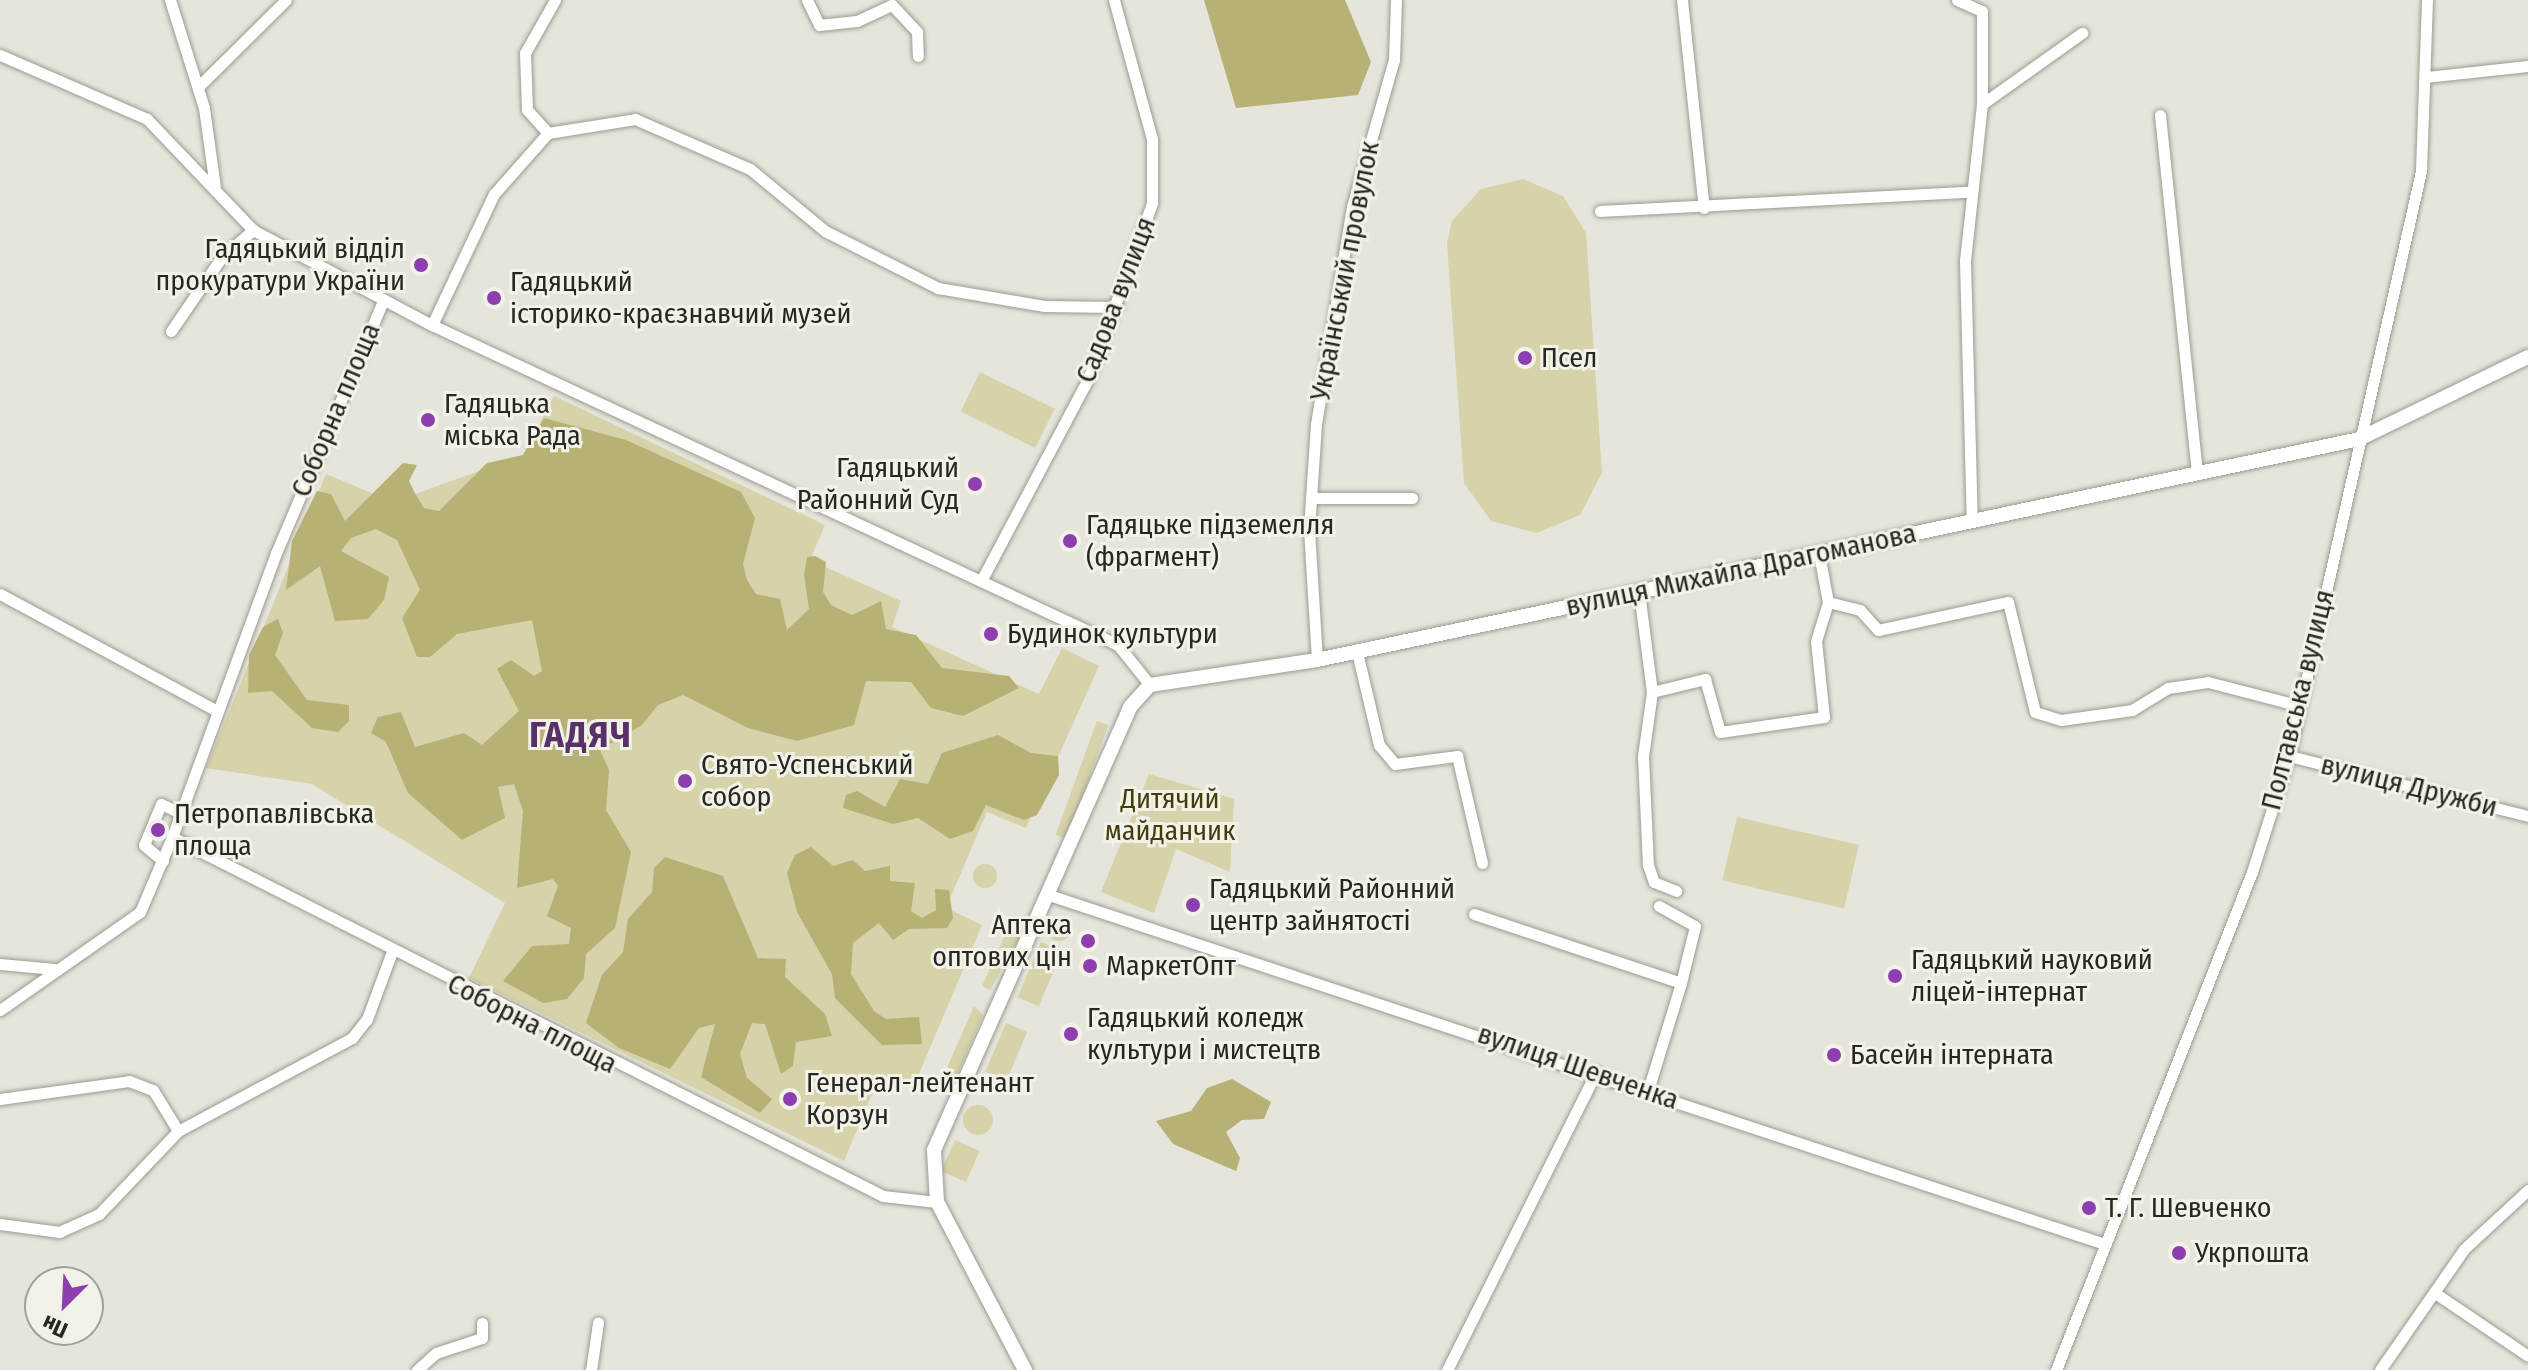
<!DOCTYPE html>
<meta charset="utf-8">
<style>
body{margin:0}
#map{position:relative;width:2528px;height:1370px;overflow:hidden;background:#e6e5db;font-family:"Fira Sans Condensed",sans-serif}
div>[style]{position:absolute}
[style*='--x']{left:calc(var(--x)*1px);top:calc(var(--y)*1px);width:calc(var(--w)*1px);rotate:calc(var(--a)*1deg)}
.green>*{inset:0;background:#d6d2a9;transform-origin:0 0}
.round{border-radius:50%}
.forest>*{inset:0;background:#b8b175}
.roads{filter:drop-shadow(0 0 2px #9c9b91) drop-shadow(0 0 2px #9c9b91)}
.minor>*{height:11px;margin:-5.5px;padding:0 5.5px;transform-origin:5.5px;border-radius:5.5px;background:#fff}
.tertiary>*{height:14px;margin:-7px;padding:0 7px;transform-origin:7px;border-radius:7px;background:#fff}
.dots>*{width:22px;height:22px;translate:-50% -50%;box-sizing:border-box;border:4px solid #f3f2e8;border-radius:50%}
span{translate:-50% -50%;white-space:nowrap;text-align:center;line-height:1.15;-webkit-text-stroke:6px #f3f2e8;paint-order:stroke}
.poi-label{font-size:28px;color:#272723}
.right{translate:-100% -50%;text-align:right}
.left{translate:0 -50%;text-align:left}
.street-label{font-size:28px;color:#272723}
.park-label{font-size:28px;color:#433d0c}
.district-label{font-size:36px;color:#573168;font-weight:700;letter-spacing:2px}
.north{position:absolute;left:24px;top:1266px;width:80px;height:80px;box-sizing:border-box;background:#f3f2e8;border:2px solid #a1a199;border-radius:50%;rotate:204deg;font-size:22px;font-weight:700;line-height:32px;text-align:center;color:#272723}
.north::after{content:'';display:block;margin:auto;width:28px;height:36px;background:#8e3faf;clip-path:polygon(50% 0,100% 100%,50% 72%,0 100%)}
</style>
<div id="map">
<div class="green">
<i style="clip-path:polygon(1523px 179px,1563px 196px,1586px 233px,1602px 473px,1580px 515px,1537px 533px,1491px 521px,1464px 483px,1447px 243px,1452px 221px,1481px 189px)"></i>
<i style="left:980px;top:372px;width:83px;height:44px;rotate:26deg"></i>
<i style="clip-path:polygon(554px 396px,825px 525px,810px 560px,901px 601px,892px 627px,1039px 694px,1062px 648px,1099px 666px,1026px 828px,987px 812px,946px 908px,982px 925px,913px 1088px,880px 1075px,844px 1161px,469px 978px,505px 903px,312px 784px,206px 768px,326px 474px,393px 502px,523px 455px)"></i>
<i style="left:1097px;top:721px;width:12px;height:121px;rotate:20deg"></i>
<i style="clip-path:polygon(1149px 774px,1234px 799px,1230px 872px,1176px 849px,1154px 913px,1101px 892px)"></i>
<i style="left:1737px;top:817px;width:125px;height:65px;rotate:13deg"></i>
<i class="round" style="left:973px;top:864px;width:24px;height:24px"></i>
<i class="round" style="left:1047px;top:917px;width:24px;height:24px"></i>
<i style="clip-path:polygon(1008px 929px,1021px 935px,990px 990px,982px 986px)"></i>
<i style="left:1041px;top:942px;width:23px;height:60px;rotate:23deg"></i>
<i style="clip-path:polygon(974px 1006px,983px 1015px,956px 1077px,936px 1093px)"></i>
<i style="left:1006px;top:1023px;width:23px;height:53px;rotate:23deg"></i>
<i class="round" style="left:963px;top:1105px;width:30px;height:30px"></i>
<i style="left:955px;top:1140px;width:27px;height:34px;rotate:24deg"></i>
</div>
<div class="forest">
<i style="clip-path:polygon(1204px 0,1345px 0,1371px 62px,1358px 95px,1236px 108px)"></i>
<i style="clip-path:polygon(544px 418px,626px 440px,741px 492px,755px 518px,743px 564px,747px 580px,756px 594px,780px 599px,787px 630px,809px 609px,804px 575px,807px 557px,815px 556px,826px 562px,823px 592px,831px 605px,852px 615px,881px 601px,886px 629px,916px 635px,942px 668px,1009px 676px,1019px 688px,963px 716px,931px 708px,911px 682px,866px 681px,854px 725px,797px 741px,748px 728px,683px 695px,658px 705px,642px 725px,600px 750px,609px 770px,606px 810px,631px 852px,615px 928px,586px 954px,584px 978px,567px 999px,543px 1003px,503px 981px,532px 946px,569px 944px,571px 928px,547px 916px,558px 886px,553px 879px,517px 888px,523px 811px,514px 784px,498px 787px,505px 818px,462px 840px,408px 793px,386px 742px,371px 733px,378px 717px,401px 712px,415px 747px,464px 733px,482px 745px,519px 711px,497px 669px,511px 660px,534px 676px,542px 671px,532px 620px,457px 634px,430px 657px,417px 657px,402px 618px,420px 590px,397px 540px,376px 529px,351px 538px,341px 551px,389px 577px,384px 600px,368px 619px,335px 621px,320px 566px,286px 590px,292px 541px,317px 491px,331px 494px,345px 521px,403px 463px,417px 465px,409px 481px,416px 495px,424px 508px,439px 511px,487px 463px,523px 455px)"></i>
<i style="clip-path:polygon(278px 619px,283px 633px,275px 655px,307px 700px,349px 705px,349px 721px,338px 732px,312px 728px,272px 691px,248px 693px,249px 655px,263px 627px)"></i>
<i style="clip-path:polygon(998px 735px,1031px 753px,1058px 756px,1059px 775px,1037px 815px,1024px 820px,986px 805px,973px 831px,950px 839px,918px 818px,893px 824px,843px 808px,846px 795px,857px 791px,885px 807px,900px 779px,928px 784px,942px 753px)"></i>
<i style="clip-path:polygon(811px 847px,833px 866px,853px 860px,865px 871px,890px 866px,890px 881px,915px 883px,911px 911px,922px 918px,936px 910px,935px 889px,949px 890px,953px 918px,947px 928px,909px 929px,893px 940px,879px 923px,853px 943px,851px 974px,874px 1011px,886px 1019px,919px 1017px,922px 1044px,882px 1045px,835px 998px,832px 974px,797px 912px,787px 873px,795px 855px)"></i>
<i style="clip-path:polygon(665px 857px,723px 876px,758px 958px,786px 959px,785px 977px,825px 1014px,832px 1036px,796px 1042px,793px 1066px,781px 1074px,765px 1024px,752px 1023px,740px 1054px,747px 1078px,772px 1099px,760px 1113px,701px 1077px,715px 1024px,699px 1028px,670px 1069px,619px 1048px,586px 1023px,602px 975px,623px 952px,628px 919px,652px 892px,654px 868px)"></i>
<i style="clip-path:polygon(1232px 1079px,1271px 1102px,1264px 1119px,1242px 1120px,1226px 1132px,1240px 1158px,1236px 1171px,1173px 1144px,1156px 1121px,1191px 1111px,1207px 1088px)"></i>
</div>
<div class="roads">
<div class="minor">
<i style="--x:170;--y:0;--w:113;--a:72.5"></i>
<i style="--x:204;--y:108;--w:80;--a:82.1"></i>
<i style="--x:807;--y:0;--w:28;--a:64"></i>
<i style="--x:819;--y:25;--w:38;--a:-6"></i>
<i style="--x:857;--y:21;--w:38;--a:-25"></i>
<i style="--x:892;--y:5;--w:37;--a:47"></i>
<i style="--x:917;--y:32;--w:24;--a:88"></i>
<i style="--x:1682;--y:0;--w:209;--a:84"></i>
<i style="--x:1957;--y:0;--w:27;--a:24"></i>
<i style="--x:1982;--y:11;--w:93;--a:90"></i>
<i style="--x:1982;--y:104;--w:158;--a:96.2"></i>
<i style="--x:1965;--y:261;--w:260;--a:88.5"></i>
<i style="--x:0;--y:55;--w:160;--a:23.5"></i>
<i style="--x:147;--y:119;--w:153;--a:46.3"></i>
<i style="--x:253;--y:230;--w:203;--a:28"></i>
<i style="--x:432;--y:325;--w:757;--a:25.01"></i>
<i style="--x:1118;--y:645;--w:51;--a:51.3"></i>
<i style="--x:2426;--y:77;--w:103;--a:-6.2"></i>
<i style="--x:199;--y:86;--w:122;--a:-44.7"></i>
<i style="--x:1982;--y:104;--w:123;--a:-35.4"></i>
<i style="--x:2160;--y:115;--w:360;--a:84.1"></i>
<i style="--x:548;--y:133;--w:88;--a:-9.1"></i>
<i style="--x:635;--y:119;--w:125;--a:23.5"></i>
<i style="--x:750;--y:169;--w:97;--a:39.6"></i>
<i style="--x:825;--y:231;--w:127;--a:26.8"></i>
<i style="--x:938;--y:288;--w:108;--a:9.6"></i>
<i style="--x:1044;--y:306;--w:73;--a:0.8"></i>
<i style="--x:548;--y:133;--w:31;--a:-132"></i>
<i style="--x:527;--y:110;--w:57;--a:-92"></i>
<i style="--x:525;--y:53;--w:61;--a:-60.5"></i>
<i style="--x:1600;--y:211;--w:368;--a:-3"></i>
<i style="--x:383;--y:301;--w:274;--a:113"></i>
<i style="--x:276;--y:553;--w:302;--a:110.1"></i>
<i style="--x:172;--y:837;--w:796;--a:26.79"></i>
<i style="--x:883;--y:1196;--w:54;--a:6.3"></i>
<i style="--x:432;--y:325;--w:145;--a:-64.7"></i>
<i style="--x:494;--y:194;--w:81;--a:-48.5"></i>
<i style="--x:171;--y:331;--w:88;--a:-55.6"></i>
<i style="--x:221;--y:258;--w:43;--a:-41.2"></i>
<i style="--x:1311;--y:498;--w:101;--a:0"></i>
<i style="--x:1819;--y:554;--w:49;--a:79.4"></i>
<i style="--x:1828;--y:602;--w:33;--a:14"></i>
<i style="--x:1860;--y:610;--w:27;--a:48"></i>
<i style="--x:1878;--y:630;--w:133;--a:-12.2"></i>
<i style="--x:2008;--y:602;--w:113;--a:76.2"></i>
<i style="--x:2035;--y:712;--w:27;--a:17"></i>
<i style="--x:2061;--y:720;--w:72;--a:-8"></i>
<i style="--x:2132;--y:710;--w:42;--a:-31.4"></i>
<i style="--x:2168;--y:688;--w:40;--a:-8.5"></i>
<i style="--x:2208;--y:682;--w:95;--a:14.6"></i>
<i style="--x:981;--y:581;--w:229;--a:-62.1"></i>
<i style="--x:1088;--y:379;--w:187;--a:-70"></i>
<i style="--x:1152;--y:203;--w:64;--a:-90"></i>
<i style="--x:1152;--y:139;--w:144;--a:-105.3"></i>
<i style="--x:1639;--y:592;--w:101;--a:82.6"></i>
<i style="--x:1652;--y:692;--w:55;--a:-13.8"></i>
<i style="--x:1705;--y:679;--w:55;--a:74.2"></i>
<i style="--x:1720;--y:732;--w:105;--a:-8.2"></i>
<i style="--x:1824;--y:717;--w:76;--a:-96"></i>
<i style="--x:1816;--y:641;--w:41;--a:-72.9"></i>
<i style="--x:0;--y:594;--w:244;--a:28.3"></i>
<i style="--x:1357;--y:652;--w:96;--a:76.7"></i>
<i style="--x:1379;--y:745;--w:25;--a:50"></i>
<i style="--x:1395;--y:764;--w:63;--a:-7.4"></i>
<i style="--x:1457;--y:756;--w:110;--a:76.8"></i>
<i style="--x:1317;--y:660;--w:131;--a:-93.5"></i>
<i style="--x:1309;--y:529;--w:105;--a:-86.2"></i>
<i style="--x:1316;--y:424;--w:220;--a:-80.6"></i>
<i style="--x:1352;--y:207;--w:153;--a:-74.1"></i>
<i style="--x:1394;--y:60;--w:60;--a:-88.1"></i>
<i style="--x:1652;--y:692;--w:65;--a:98"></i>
<i style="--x:1643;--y:756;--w:109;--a:87.4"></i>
<i style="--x:1648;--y:865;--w:18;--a:71"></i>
<i style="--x:1654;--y:882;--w:24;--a:22"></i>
<i style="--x:2289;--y:756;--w:246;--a:14.1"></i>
<i style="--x:163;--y:861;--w:25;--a:-140"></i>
<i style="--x:144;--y:845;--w:44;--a:-67.5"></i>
<i style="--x:161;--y:804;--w:21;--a:25"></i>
<i style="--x:1049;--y:895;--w:1112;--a:18.29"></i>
<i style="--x:1659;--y:906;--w:41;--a:29.1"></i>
<i style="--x:1695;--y:926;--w:59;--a:103.8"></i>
<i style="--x:1474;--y:914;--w:218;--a:18.4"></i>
<i style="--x:1681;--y:983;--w:112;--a:107.1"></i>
<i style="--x:0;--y:964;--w:55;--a:5.2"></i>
<i style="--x:0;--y:1010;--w:171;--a:-35"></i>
<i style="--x:140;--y:912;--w:82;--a:-66.9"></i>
<i style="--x:0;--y:1099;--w:130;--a:-7.9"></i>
<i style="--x:129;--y:1081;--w:26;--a:21"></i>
<i style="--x:153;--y:1090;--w:48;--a:58.6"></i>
<i style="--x:0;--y:1224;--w:60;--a:7.7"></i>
<i style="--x:59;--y:1232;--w:44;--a:-24.2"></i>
<i style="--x:99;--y:1214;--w:115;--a:-46.4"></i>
<i style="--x:178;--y:1131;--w:197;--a:-28.1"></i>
<i style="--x:352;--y:1038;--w:24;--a:-52"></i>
<i style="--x:367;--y:1019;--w:69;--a:-69.7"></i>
<i style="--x:2435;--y:1293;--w:112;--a:34.1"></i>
<i style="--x:417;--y:1370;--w:25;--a:-42"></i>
<i style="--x:436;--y:1353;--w:48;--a:-18.1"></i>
<i style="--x:482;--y:1338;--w:15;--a:-90"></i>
<i style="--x:591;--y:1370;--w:48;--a:-81.5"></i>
<i style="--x:1447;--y:1370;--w:333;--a:-63.4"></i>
<i style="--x:2056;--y:1370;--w:535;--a:-68.52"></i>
<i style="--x:2252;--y:872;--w:122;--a:-72.3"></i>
<i style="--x:2289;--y:756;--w:600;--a:-77.28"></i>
<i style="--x:2421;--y:171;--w:171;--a:-88"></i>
<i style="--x:2380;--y:1370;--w:147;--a:-55.2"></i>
<i style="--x:2464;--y:1249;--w:87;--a:-42.7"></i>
</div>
<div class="tertiary">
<i style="--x:1025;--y:1370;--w:190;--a:-117.6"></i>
<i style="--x:937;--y:1202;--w:52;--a:-93.3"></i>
<i style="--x:934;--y:1150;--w:484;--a:-66.1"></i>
<i style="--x:1130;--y:707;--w:30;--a:-48"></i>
<i style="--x:1150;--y:685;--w:169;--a:-8.5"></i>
<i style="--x:1317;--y:660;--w:1065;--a:-11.97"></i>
<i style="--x:2359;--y:439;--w:188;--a:-25.9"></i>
</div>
</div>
<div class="dots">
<i style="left:421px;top:265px;background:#8e3faf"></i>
<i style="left:494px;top:298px;background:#8e3faf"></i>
<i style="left:1525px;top:358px;background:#8e3faf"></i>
<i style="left:428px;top:420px;background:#8e3faf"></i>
<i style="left:975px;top:484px;background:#8e3faf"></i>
<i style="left:1070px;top:541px;background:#8e3faf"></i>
<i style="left:991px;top:634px;background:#8e3faf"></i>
<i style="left:685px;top:781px;background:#8e3faf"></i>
<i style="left:158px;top:830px;background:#8e3faf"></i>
<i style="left:1193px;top:905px;background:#8e3faf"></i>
<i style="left:1088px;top:941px;background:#8e3faf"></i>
<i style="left:1090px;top:966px;background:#8e3faf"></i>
<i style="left:1895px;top:976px;background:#8e3faf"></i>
<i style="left:1071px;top:1034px;background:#8e3faf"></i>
<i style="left:1834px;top:1055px;background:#8e3faf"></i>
<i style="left:790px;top:1099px;background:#8e3faf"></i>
<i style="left:2089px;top:1208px;background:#8e3faf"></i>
<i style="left:2179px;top:1253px;background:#8e3faf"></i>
</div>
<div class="poi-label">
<span class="right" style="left:405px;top:265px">Гадяцький відділ<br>прокуратури України</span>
<span class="left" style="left:510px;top:298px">Гадяцький<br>історико-краєзнавчий музей</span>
<span class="left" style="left:1541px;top:358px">Псел</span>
<span class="left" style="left:444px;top:420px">Гадяцька<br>міська Рада</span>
<span class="right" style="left:959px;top:484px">Гадяцький<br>Районний Суд</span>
<span class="left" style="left:1086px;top:541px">Гадяцьке підземелля<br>(фрагмент)</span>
<span class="left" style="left:1007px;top:634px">Будинок культури</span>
<span class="left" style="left:701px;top:781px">Свято-Успенський<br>собор</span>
<span class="left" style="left:174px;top:830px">Петропавлівська<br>площа</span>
<span class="left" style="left:1209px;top:905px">Гадяцький Районний<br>центр зайнятості</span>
<span class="right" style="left:1072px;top:941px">Аптека<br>оптових цін</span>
<span class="left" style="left:1911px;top:976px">Гадяцький науковий<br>ліцей-інтернат</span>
<span class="left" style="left:1106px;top:966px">МаркетОпт</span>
<span class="left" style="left:1087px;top:1034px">Гадяцький коледж<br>культури і мистецтв</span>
<span class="left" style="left:1850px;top:1055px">Басейн інтерната</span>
<span class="left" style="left:806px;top:1099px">Генерал-лейтенант<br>Корзун</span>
<span class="left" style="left:2105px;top:1208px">Т. Г. Шевченко</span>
<span class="left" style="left:2195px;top:1253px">Укрпошта</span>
</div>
<div class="street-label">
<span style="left:1345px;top:271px;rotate:-79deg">Український провулок</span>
<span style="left:1116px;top:300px;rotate:-69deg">Садова вулиця</span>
<span style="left:336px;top:410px;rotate:-67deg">Соборна площа</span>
<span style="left:1741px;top:570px;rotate:-12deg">вулиця Михайла Драгоманова</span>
<span style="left:2298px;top:700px;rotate:-76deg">Полтавська вулиця</span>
<span style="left:2409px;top:786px;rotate:14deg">вулиця Дружби</span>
<span style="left:532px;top:1024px;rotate:27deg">Соборна площа</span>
<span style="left:1578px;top:1067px;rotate:19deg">вулиця Шевченка</span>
</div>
<div class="park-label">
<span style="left:1170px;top:815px">Дитячий<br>майданчик</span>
</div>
<div class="district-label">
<span style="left:581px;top:736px">ГАДЯЧ</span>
</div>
<div class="north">Пн</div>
</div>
